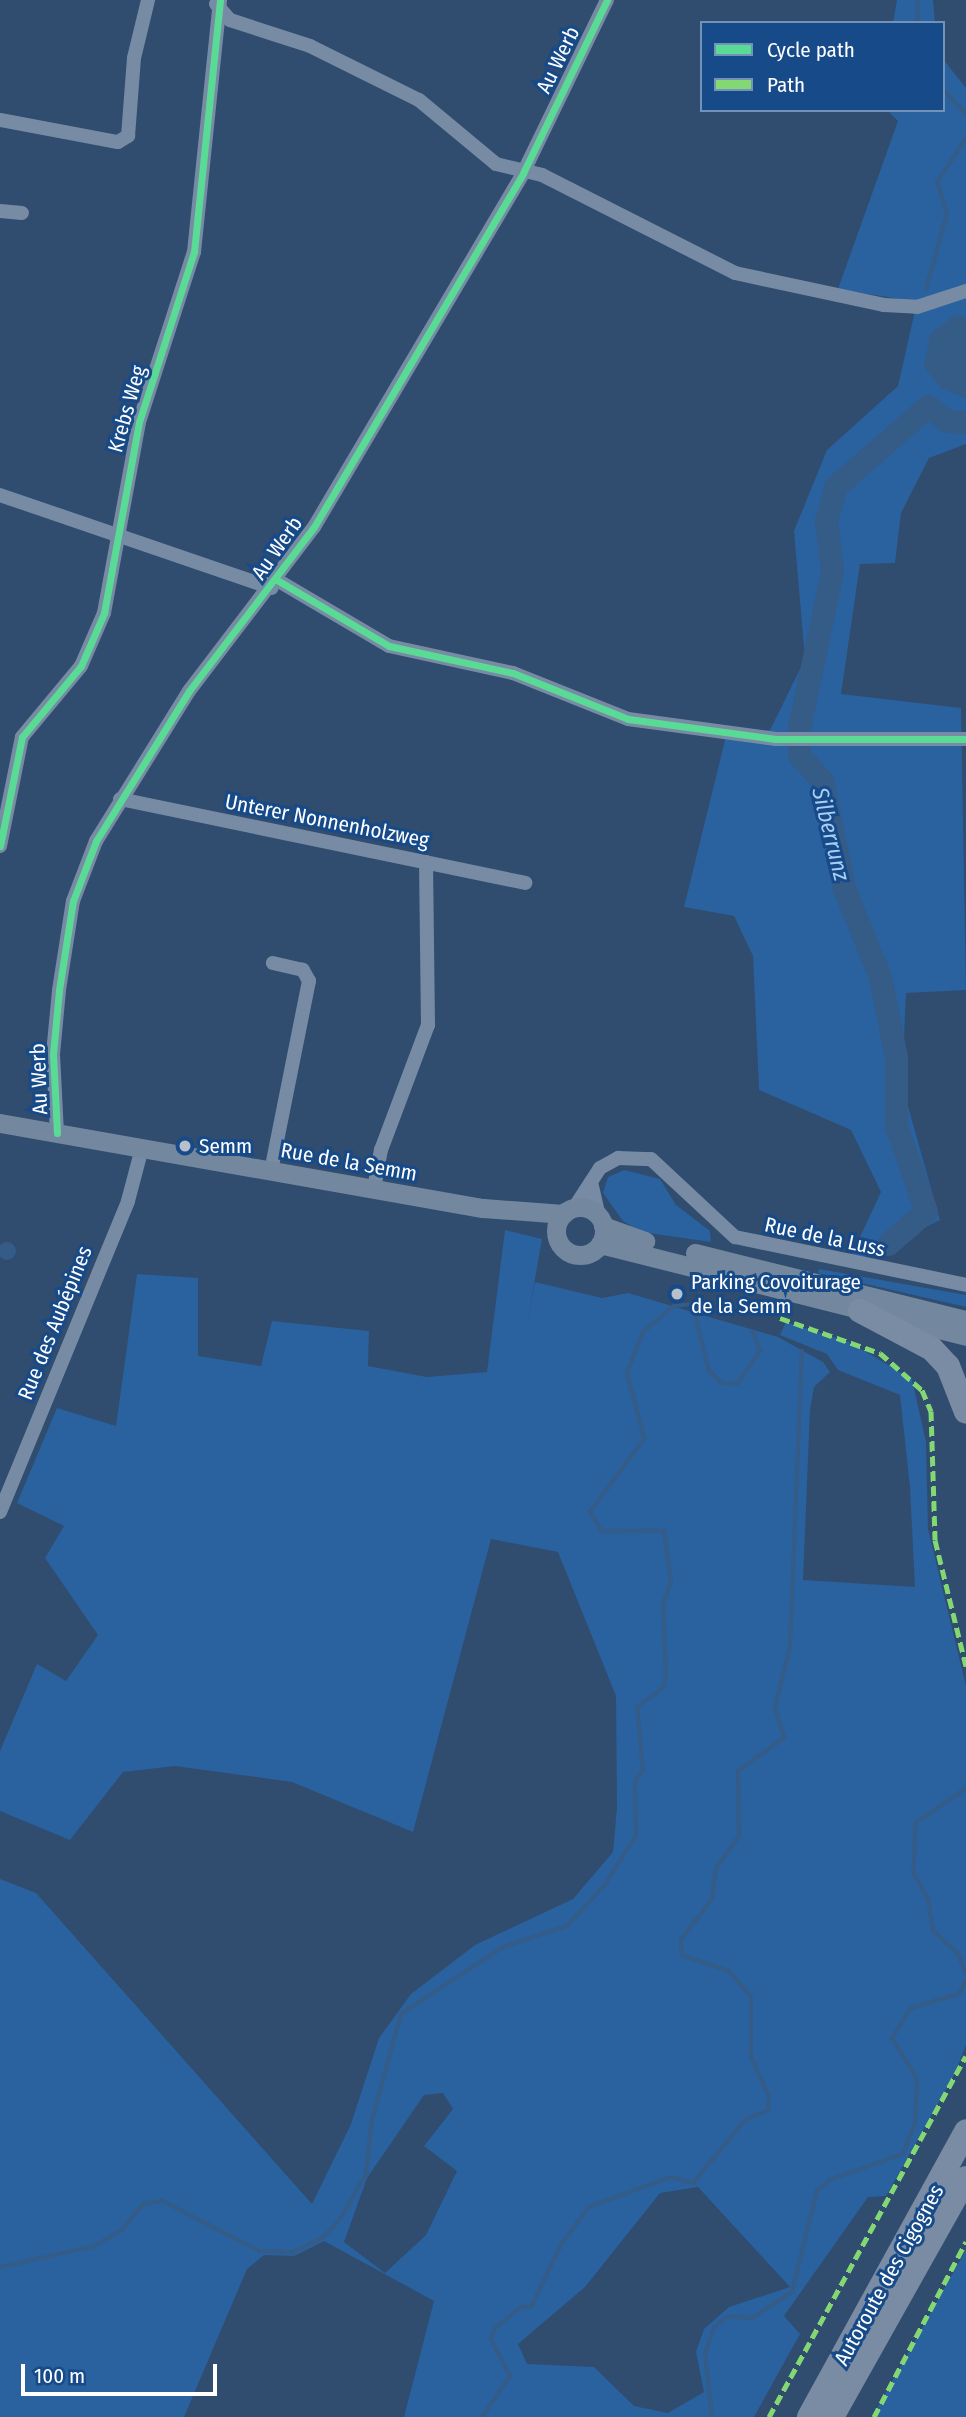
<!DOCTYPE html>
<meta charset="utf-8">
<style>
body{margin:0}
#map{position:relative;width:966px;height:2417px;overflow:hidden;background:#304c6e;font-family:"Fira Sans Condensed",sans-serif}
div>[style]{position:absolute}
[style*='--x']{left:calc(var(--x)*1px);top:calc(var(--y)*1px);width:calc(var(--w)*1px);rotate:calc(var(--a)*1deg)}
.green>*{inset:0;background:#2a619f}
.water>*{inset:0;background:#355b87}
.round{border-radius:50%}
.stream>*{height:3.5px;margin:-1.75px;padding:0 1.75px;transform-origin:1.75px;border-radius:1.75px;background:#355b87}
.river>*{height:23px;margin:-11.5px;padding:0 11.5px;transform-origin:11.5px;border-radius:11.5px;background:#355b87}
.street>*{height:14px;margin:-7px;padding:0 7px;transform-origin:7px;border-radius:7px;background:#778ca4}
.secondary>*{height:19px;margin:-9.5px;padding:0 9.5px;transform-origin:9.5px;border-radius:9.5px;background:#73889f}
.secondary>.ring{margin:-9.5px;padding:0;box-sizing:content-box;background:none;border:19px solid #73889f;border-radius:50%}
.highway>*{height:24px;margin:-12px;padding:0 12px;transform-origin:12px;border-radius:12px;background:#798ca3}
.quiet>*{height:5px;margin-top:-2.5px;transform-origin:0;background:repeating-linear-gradient(90deg,#83d873 0 10px,transparent 0 15px)}
.cycleway>*{height:7px;margin:-3.5px;padding:0 3.5px;transform-origin:3.5px;border-radius:3.5px;background:#5adb95}
.dots>*{width:19px;height:19px;translate:-50% -50%;box-sizing:border-box;border:4px solid #164a88;border-radius:50%}
span{translate:-50% -50%;white-space:nowrap;text-align:center;line-height:1.15;-webkit-text-stroke:6px #164a88;paint-order:stroke}
.street-label{font-size:21px;color:#fff}
.poi-label{font-size:21px;color:#fff}
.left{translate:0 -50%;text-align:left}
.water-label{font-size:23px;color:#a9cdf5;font-style:italic}
.legend{position:absolute;left:700px;top:21px;width:245px;height:91px;box-sizing:border-box;background:#164a88;border:2px solid #7392b8;margin:0;padding:9px 12px;list-style:none;font-size:21px;color:#fff}
.legend li{display:flex;align-items:center;gap:14px;height:35px}
.legend b{width:35px;border:2px solid #7392b8}
.scale{position:absolute;left:21px;top:2364px;width:196px;height:32px;box-sizing:border-box;border:4px solid #fff;border-top:0;padding-left:9px;font-size:21px;line-height:24px;white-space:nowrap;color:#fff;-webkit-text-stroke:5px #164a88;paint-order:stroke}
</style>
<div id="map">
<div class="green">
<i style="clip-path:polygon(897px 0,933px 0,935px 23px,893px 23px)"></i>
<i style="clip-path:polygon(943px 59px,966px 88px,966px 444px,929px 458px,901px 513px,895px 563px,860px 564px,841px 694px,961px 708px,966px 990px,906px 993px,902px 1085px,940px 1220px,859px 1260px,851px 1256px,881px 1192px,851px 1130px,759px 1090px,753px 956px,734px 916px,684px 907px,726px 736px,770px 730px,805px 659px,794px 531px,827px 450px,898px 386px,917px 302px,838px 289px,898px 121px,887px 110px,943px 110px)"></i>
<i style="clip-path:polygon(624px 1170px,660px 1179px,676px 1205px,710px 1231px,711px 1242px,641px 1232px,623px 1221px,603px 1193px,608px 1177px)"></i>
<i style="clip-path:polygon(evenodd,505px 1230px,542px 1239px,528px 1319px,535px 1282px,602px 1298px,628px 1293px,778px 1337px,823px 1362px,830px 1372px,814px 1387px,810px 1410px,803px 1580px,915px 1587px,910px 1487px,900px 1395px,838px 1370px,827px 1354px,780px 1335px,786px 1322px,849px 1342px,912px 1379px,926px 1442px,928px 1529px,966px 1686px,966px 2045px,954px 2075px,886px 2196px,868px 2197px,784px 2316px,800px 2334px,754px 2417px,404px 2417px,434px 2301px,324px 2241px,294px 2256px,264px 2255px,247px 2269px,184px 2417px,0 2417px,0 1879px,36px 1893px,312px 2204px,351px 2124px,379px 2038px,411px 1994px,475px 1945px,573px 1899px,613px 1852px,617px 1807px,616px 1696px,558px 1552px,491px 1539px,413px 1832px,292px 1782px,175px 1766px,123px 1772px,70px 1840px,0 1811px,0 1751px,37px 1664px,66px 1681px,98px 1635px,45px 1558px,64px 1526px,17px 1503px,57px 1408px,116px 1426px,137px 1274px,198px 1278px,198px 1356px,261px 1366px,272px 1321px,369px 1331px,368px 1366px,427px 1377px,487px 1372px,505px 1230px,443px 2093px,453px 2109px,424px 2146px,457px 2171px,426px 2235px,385px 2273px,344px 2242px,367px 2178px,424px 2095px,443px 2093px,505px 1230px,698px 2187px,790px 2287px,729px 2307px,704px 2329px,696px 2352px,704px 2392px,668px 2413px,634px 2406px,594px 2367px,527px 2364px,518px 2344px,585px 2287px,660px 2193px,698px 2187px)"></i>
<i style="clip-path:polygon(819px 1269px,966px 1295px,966px 1307px,818px 1273px)"></i>
<i style="clip-path:polygon(966px 2250px,966px 2417px,872px 2417px)"></i>
</div>
<div class="water">
<i style="clip-path:polygon(955px 315px,966px 317px,966px 398px,941px 388px,924px 367px,930px 334px)"></i>
<i class="round" style="left:-2px;top:1242px;width:18px;height:18px"></i>
</div>
<div class="stream">
<i style="--x:918;--y:0;--w:23;--a:90"></i>
<i style="--x:943;--y:89;--w:34;--a:47"></i>
<i style="--x:926;--y:289;--w:78;--a:-74.4"></i>
<i style="--x:947;--y:214;--w:34;--a:-107"></i>
<i style="--x:937;--y:182;--w:52;--a:-56"></i>
<i style="--x:966;--y:1789;--w:60;--a:145.8"></i>
<i style="--x:916;--y:1823;--w:50;--a:92.3"></i>
<i style="--x:914;--y:1873;--w:29;--a:61"></i>
<i style="--x:928;--y:1898;--w:34;--a:80"></i>
<i style="--x:934;--y:1931;--w:33;--a:43"></i>
<i style="--x:958;--y:1953;--w:22;--a:68"></i>
<i style="--x:0;--y:2267;--w:97;--a:-12.5"></i>
<i style="--x:95;--y:2246;--w:31;--a:-31"></i>
<i style="--x:122;--y:2230;--w:33;--a:-51"></i>
<i style="--x:143;--y:2204;--w:20;--a:-9"></i>
<i style="--x:163;--y:2201;--w:109;--a:27.3"></i>
<i style="--x:260;--y:2251;--w:33;--a:2"></i>
<i style="--x:293;--y:2252;--w:34;--a:-26"></i>
<i style="--x:324;--y:2237;--w:25;--a:-48"></i>
<i style="--x:341;--y:2218;--w:51;--a:-60.4"></i>
<i style="--x:366;--y:2174;--w:54;--a:-83.7"></i>
<i style="--x:372;--y:2120;--w:110;--a:-74.7"></i>
<i style="--x:401;--y:2014;--w:122;--a:-33.3"></i>
<i style="--x:503;--y:1947;--w:67;--a:-18.2"></i>
<i style="--x:567;--y:1926;--w:54;--a:-47.2"></i>
<i style="--x:604;--y:1886;--w:59;--a:-57.4"></i>
<i style="--x:636;--y:1836;--w:54;--a:-91.1"></i>
<i style="--x:635;--y:1782;--w:14;--a:-56"></i>
<i style="--x:643;--y:1770;--w:63;--a:-95.4"></i>
<i style="--x:637;--y:1707;--w:32;--a:-36"></i>
<i style="--x:663;--y:1688;--w:11;--a:-75"></i>
<i style="--x:666;--y:1677;--w:72;--a:-92.4"></i>
<i style="--x:663;--y:1605;--w:24;--a:-71"></i>
<i style="--x:671;--y:1582;--w:51;--a:-97.8"></i>
<i style="--x:664;--y:1531;--w:62;--a:179.1"></i>
<i style="--x:602;--y:1532;--w:23;--a:-121"></i>
<i style="--x:590;--y:1512;--w:91;--a:-53.5"></i>
<i style="--x:644;--y:1439;--w:68;--a:-104.4"></i>
<i style="--x:627;--y:1373;--w:44;--a:-68.7"></i>
<i style="--x:643;--y:1332;--w:40;--a:-40"></i>
<i style="--x:674;--y:1306;--w:19;--a:-6"></i>
<i style="--x:693;--y:1304;--w:68;--a:76.4"></i>
<i style="--x:709;--y:1370;--w:18;--a:45"></i>
<i style="--x:722;--y:1383;--w:15;--a:4"></i>
<i style="--x:737;--y:1384;--w:40;--a:-55.1"></i>
<i style="--x:760;--y:1351;--w:20;--a:-110"></i>
<i style="--x:482;--y:2417;--w:50;--a:-55.7"></i>
<i style="--x:510;--y:2376;--w:41;--a:-117.8"></i>
<i style="--x:491;--y:2340;--w:13;--a:-72"></i>
<i style="--x:495;--y:2328;--w:33;--a:-39"></i>
<i style="--x:521;--y:2307;--w:10;--a:0"></i>
<i style="--x:531;--y:2307;--w:71;--a:-64.2"></i>
<i style="--x:562;--y:2243;--w:45;--a:-53.1"></i>
<i style="--x:589;--y:2207;--w:87;--a:-20.1"></i>
<i style="--x:671;--y:2177;--w:23;--a:15"></i>
<i style="--x:693;--y:2183;--w:82;--a:-50.5"></i>
<i style="--x:745;--y:2120;--w:25;--a:-23"></i>
<i style="--x:768;--y:2110;--w:13;--a:-86"></i>
<i style="--x:769;--y:2097;--w:44;--a:-114.2"></i>
<i style="--x:751;--y:2057;--w:60;--a:-90"></i>
<i style="--x:751;--y:1997;--w:35;--a:-131"></i>
<i style="--x:728;--y:1971;--w:48;--a:-161.9"></i>
<i style="--x:682;--y:1956;--w:16;--a:-94"></i>
<i style="--x:681;--y:1940;--w:51;--a:-52.9"></i>
<i style="--x:712;--y:1899;--w:31;--a:-83"></i>
<i style="--x:716;--y:1868;--w:39;--a:-54"></i>
<i style="--x:739;--y:1836;--w:65;--a:-90.9"></i>
<i style="--x:738;--y:1771;--w:57;--a:-35.7"></i>
<i style="--x:784;--y:1738;--w:31;--a:-107"></i>
<i style="--x:775;--y:1708;--w:63;--a:-76.2"></i>
<i style="--x:790;--y:1647;--w:296;--a:-87.7"></i>
<i style="--x:712;--y:2417;--w:63;--a:-96.3"></i>
<i style="--x:705;--y:2354;--w:28;--a:-71"></i>
<i style="--x:714;--y:2328;--w:18;--a:-41"></i>
<i style="--x:728;--y:2316;--w:24;--a:5"></i>
<i style="--x:752;--y:2318;--w:48;--a:-33"></i>
<i style="--x:792;--y:2292;--w:104;--a:-76.1"></i>
<i style="--x:817;--y:2191;--w:17;--a:-40"></i>
<i style="--x:830;--y:2180;--w:77;--a:-19.6"></i>
<i style="--x:903;--y:2154;--w:34;--a:-69"></i>
<i style="--x:915;--y:2122;--w:43;--a:-87.3"></i>
<i style="--x:917;--y:2079;--w:48;--a:-121.4"></i>
<i style="--x:892;--y:2038;--w:36;--a:-58"></i>
<i style="--x:911;--y:2008;--w:50;--a:-16.3"></i>
<i style="--x:959;--y:1994;--w:15;--a:-62"></i>
</div>
<div class="river">
<i style="--x:888;--y:1244;--w:50;--a:-41"></i>
<i style="--x:926;--y:1211;--w:90;--a:-109.4"></i>
<i style="--x:896;--y:1126;--w:69;--a:-90"></i>
<i style="--x:896;--y:1057;--w:82;--a:-101.3"></i>
<i style="--x:880;--y:977;--w:96;--a:-112"></i>
<i style="--x:844;--y:888;--w:109;--a:-101.6"></i>
<i style="--x:822;--y:781;--w:35;--a:-131"></i>
<i style="--x:799;--y:755;--w:27;--a:-90"></i>
<i style="--x:799;--y:728;--w:160;--a:-78.1"></i>
<i style="--x:832;--y:571;--w:50;--a:-96.8"></i>
<i style="--x:826;--y:521;--w:35;--a:-75"></i>
<i style="--x:835;--y:487;--w:123;--a:-41.1"></i>
<i style="--x:928;--y:406;--w:24;--a:38"></i>
<i style="--x:947;--y:421;--w:19;--a:3"></i>
</div>
<div class="street">
<i style="--x:216;--y:4;--w:21;--a:49"></i>
<i style="--x:230;--y:20;--w:84;--a:18"></i>
<i style="--x:310;--y:46;--w:122;--a:26.4"></i>
<i style="--x:419;--y:100;--w:100;--a:39.7"></i>
<i style="--x:496;--y:164;--w:47;--a:13.4"></i>
<i style="--x:542;--y:175;--w:216;--a:26.9"></i>
<i style="--x:735;--y:273;--w:152;--a:12.1"></i>
<i style="--x:884;--y:305;--w:33;--a:3"></i>
<i style="--x:917;--y:307;--w:52;--a:-18.1"></i>
<i style="--x:0;--y:120;--w:120;--a:10.6"></i>
<i style="--x:118;--y:142;--w:12;--a:-31"></i>
<i style="--x:128;--y:136;--w:78;--a:-85.6"></i>
<i style="--x:134;--y:58;--w:60;--a:-76.4"></i>
<i style="--x:0;--y:211;--w:22;--a:5"></i>
<i style="--x:0;--y:495;--w:287;--a:18.9"></i>
<i style="--x:277;--y:580;--w:130;--a:30.5"></i>
<i style="--x:389;--y:646;--w:127;--a:12.3"></i>
<i style="--x:513;--y:673;--w:124;--a:21.8"></i>
<i style="--x:628;--y:719;--w:149;--a:7.7"></i>
<i style="--x:776;--y:739;--w:190;--a:0"></i>
<i style="--x:120;--y:799;--w:414;--a:11.7"></i>
<i style="--x:0;--y:846;--w:111;--a:-78.6"></i>
<i style="--x:22;--y:737;--w:92;--a:-50.3"></i>
<i style="--x:81;--y:666;--w:58;--a:-66.5"></i>
<i style="--x:104;--y:613;--w:194;--a:-79.6"></i>
<i style="--x:139;--y:422;--w:179;--a:-72.1"></i>
<i style="--x:194;--y:252;--w:253;--a:-84.1"></i>
<i style="--x:57;--y:1133;--w:79;--a:-92.9"></i>
<i style="--x:53;--y:1054;--w:64;--a:-84.6"></i>
<i style="--x:59;--y:990;--w:90;--a:-81.1"></i>
<i style="--x:73;--y:901;--w:64;--a:-69"></i>
<i style="--x:96;--y:841;--w:176;--a:-58.2"></i>
<i style="--x:189;--y:691;--w:206;--a:-52.7"></i>
<i style="--x:314;--y:527;--w:411;--a:-59.4"></i>
<i style="--x:523;--y:173;--w:192;--a:-64.1"></i>
<i style="--x:271;--y:1171;--w:194;--a:-78.7"></i>
<i style="--x:309;--y:981;--w:13;--a:-119"></i>
<i style="--x:303;--y:970;--w:31;--a:-167"></i>
<i style="--x:591;--y:1182;--w:36;--a:77"></i>
<i style="--x:374;--y:1189;--w:40;--a:-80"></i>
<i style="--x:381;--y:1150;--w:134;--a:-69.4"></i>
<i style="--x:428;--y:1025;--w:163;--a:-90.7"></i>
<i style="--x:574;--y:1208;--w:48;--a:-57"></i>
<i style="--x:600;--y:1168;--w:21;--a:-29"></i>
<i style="--x:618;--y:1158;--w:33;--a:2"></i>
<i style="--x:651;--y:1159;--w:115;--a:42.9"></i>
<i style="--x:735;--y:1237;--w:236;--a:11.7"></i>
<i style="--x:0;--y:1512;--w:336;--a:-67.6"></i>
<i style="--x:128;--y:1201;--w:55;--a:-75.2"></i>
</div>
<div class="secondary">
<i style="--x:0;--y:1123;--w:490;--a:10"></i>
<i style="--x:483;--y:1208;--w:81;--a:4.2"></i>
<i class="ring" style="left:556px;top:1207px;width:29px;height:29px"></i>
<i style="--x:603;--y:1226;--w:45;--a:19.7"></i>
<i style="--x:600;--y:1244;--w:377;--a:14.1"></i>
<i style="--x:695;--y:1253;--w:279;--a:13.9"></i>
</div>
<div class="highway">
<i style="--x:860;--y:1311;--w:81;--a:27.8"></i>
<i style="--x:932;--y:1349;--w:23;--a:47"></i>
<i style="--x:948;--y:1366;--w:49;--a:68.6"></i>
<i style="--x:809;--y:2417;--w:326;--a:-61.2"></i>
<i style="--x:832;--y:2417;--w:274;--a:-60.7"></i>
</div>
<div class="quiet">
<i style="--x:780;--y:1318;--w:106;--a:19.3"></i>
<i style="--x:880;--y:1353;--w:56;--a:41.4"></i>
<i style="--x:922;--y:1390;--w:23;--a:67"></i>
<i style="--x:931;--y:1411;--w:129;--a:88.2"></i>
<i style="--x:935;--y:1540;--w:130;--a:76.2"></i>
<i style="--x:769;--y:2417;--w:411;--a:-61.4"></i>
<i style="--x:874;--y:2417;--w:198;--a:-62.3"></i>
</div>
<div class="cycleway">
<i style="--x:277;--y:580;--w:130;--a:30.5"></i>
<i style="--x:389;--y:646;--w:127;--a:12.3"></i>
<i style="--x:513;--y:673;--w:124;--a:21.8"></i>
<i style="--x:628;--y:719;--w:149;--a:7.7"></i>
<i style="--x:776;--y:739;--w:190;--a:0"></i>
<i style="--x:0;--y:846;--w:111;--a:-78.6"></i>
<i style="--x:22;--y:737;--w:92;--a:-50.3"></i>
<i style="--x:81;--y:666;--w:58;--a:-66.5"></i>
<i style="--x:104;--y:613;--w:194;--a:-79.6"></i>
<i style="--x:139;--y:422;--w:179;--a:-72.1"></i>
<i style="--x:194;--y:252;--w:253;--a:-84.1"></i>
<i style="--x:57;--y:1133;--w:79;--a:-92.9"></i>
<i style="--x:53;--y:1054;--w:64;--a:-84.6"></i>
<i style="--x:59;--y:990;--w:90;--a:-81.1"></i>
<i style="--x:73;--y:901;--w:64;--a:-69"></i>
<i style="--x:96;--y:841;--w:176;--a:-58.2"></i>
<i style="--x:189;--y:691;--w:206;--a:-52.7"></i>
<i style="--x:314;--y:527;--w:411;--a:-59.4"></i>
<i style="--x:523;--y:173;--w:192;--a:-64.1"></i>
</div>
<div class="dots">
<i style="left:185px;top:1146px;background:#b7c0cc"></i>
<i style="left:677px;top:1294px;background:#b7c0cc"></i>
</div>
<div class="street-label">
<span style="left:558px;top:60px;rotate:-64deg">Au Werb</span>
<span style="left:127px;top:409px;rotate:-74deg">Krebs Weg</span>
<span style="left:277px;top:548px;rotate:-55deg">Au Werb</span>
<span style="left:327px;top:821px;rotate:11deg">Unterer Nonnenholzweg</span>
<span style="left:39px;top:1079px;rotate:-92deg">Au Werb</span>
<span style="left:349px;top:1162px;rotate:10deg">Rue de la Semm</span>
<span style="left:825px;top:1237px;rotate:12deg">Rue de la Luss</span>
<span style="left:55px;top:1323px;rotate:-68deg">Rue des Aubépines</span>
<span style="left:889px;top:2275px;rotate:-61deg">Autoroute des Cigognes</span>
</div>
<div class="poi-label">
<span class="left" style="left:199px;top:1146px">Semm</span>
<span class="left" style="left:691px;top:1294px">Parking Covoiturage<br>de la Semm</span>
</div>
<div class="water-label">
<span style="left:831px;top:834px;rotate:76deg">Silberrunz</span>
</div>
<ul class="legend">
<li><b style="height:9px;background:#5adb95"></b>Cycle path</li>
<li><b style="height:9px;background:#83d873"></b>Path</li>
</ul>
<div class="scale">100 m</div>
</div>
